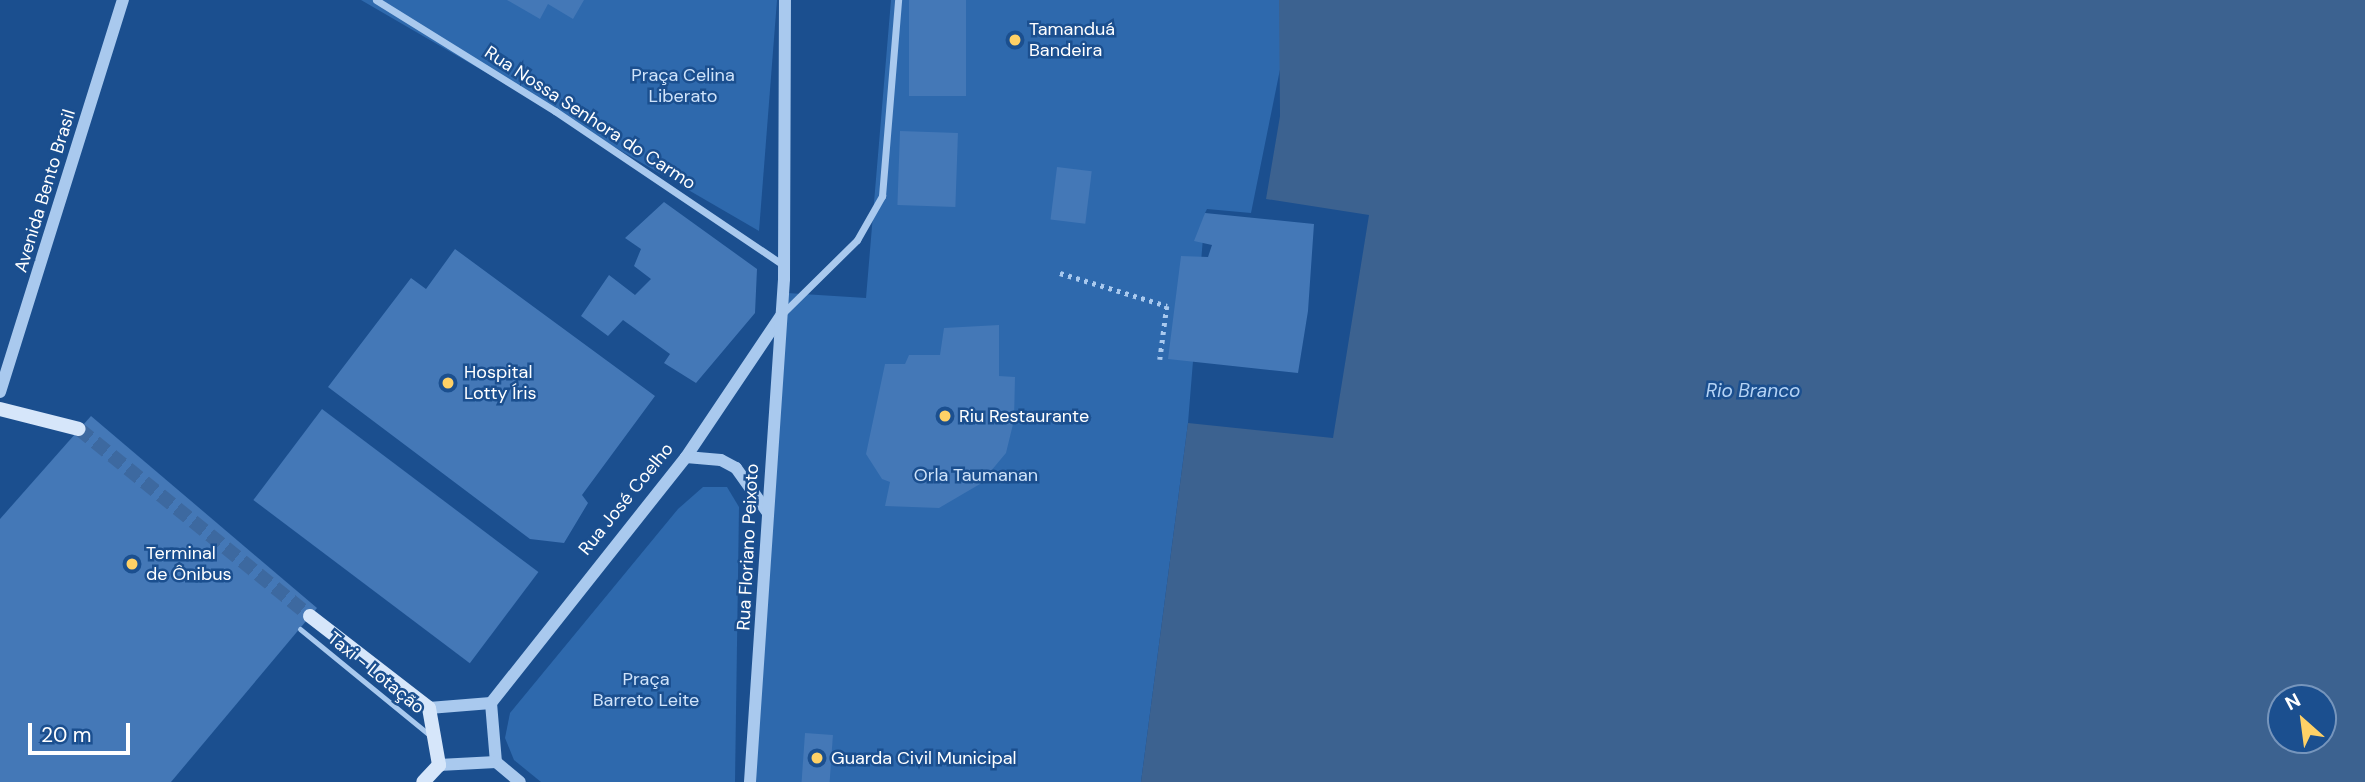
<!DOCTYPE html>
<meta charset="utf-8">
<style>
body{margin:0}
#map{position:relative;width:2365px;height:782px;overflow:hidden;background:#1b4f8f;font-family:"DM Sans",sans-serif}
div>[style]{position:absolute}
[style*='--x']{left:calc(var(--x)*1px);top:calc(var(--y)*1px);width:calc(var(--w)*1px);rotate:calc(var(--a)*1deg)}
.green>*{inset:0;background:#2e69ad}
.water>*{inset:0;background:#3c6290}
.building>*{inset:0;background:#4478b7;transform-origin:0 0}
.secondary-tunnel>*{height:14px;margin-top:-7px;transform-origin:0;background:repeating-linear-gradient(90deg,#3d69a0 0 14px,transparent 0 21px)}
.path>*{height:4.5px;margin-top:-2.25px;transform-origin:0;background:repeating-linear-gradient(90deg,#a9c9ee 0 3.5px,transparent 0 8.5px)}
.service>*{height:5px;margin:-2.5px;padding:0 2.5px;transform-origin:2.5px;border-radius:2.5px;background:#a9c9ee}
.minor>*{height:7px;margin:-3.5px;padding:0 3.5px;transform-origin:3.5px;border-radius:3.5px;background:#a9c9ee}
.tertiary>*{height:12px;margin:-6px;padding:0 6px;transform-origin:6px;border-radius:6px;background:#a9c9ee}
.secondary>*{height:14px;margin:-7px;padding:0 7px;transform-origin:7px;border-radius:7px;background:#d6e6fa}
.dots>*{width:19px;height:19px;translate:-50% -50%;box-sizing:border-box;border:4px solid #1b4f8f;border-radius:50%}
span{translate:-50% -50%;white-space:nowrap;text-align:center;line-height:1.15;-webkit-text-stroke:5px #1b4f8f;paint-order:stroke}
.poi-label{font-size:18px;color:#fff}
.left{translate:0 -50%;text-align:left}
.park-label{font-size:18px;color:#cfe3fa}
.street-label{font-size:18px;color:#fff}
.water-label{font-size:19px;color:#b5d3f5;font-style:italic}
.north{position:absolute;left:2267px;top:684px;width:70px;height:70px;box-sizing:border-box;background:#1b4f8f;border:2px solid #7695bc;border-radius:50%;rotate:332deg;font-size:19px;font-weight:700;line-height:28px;text-align:center;color:#fff}
.north::after{content:'';display:block;margin:auto;width:24px;height:32px;background:#ffd166;clip-path:polygon(50% 0,100% 100%,50% 72%,0 100%)}
.scale{position:absolute;left:28px;top:723px;width:102px;height:32px;box-sizing:border-box;border:4px solid #fff;border-top:0;padding-left:9px;font-size:21px;line-height:24px;white-space:nowrap;color:#fff;-webkit-text-stroke:5px #1b4f8f;paint-order:stroke}
</style>
<div id="map">
<div class="green">
<i style="clip-path:polygon(361px 0,777px 0,759px 231px)"></i>
<i style="clip-path:polygon(891px 0,1294px 0,1251px 213px,1207px 209px,1205px 213px,1188px 423px,1141px 782px,752px 782px,787px 293px,866px 298px)"></i>
<i style="clip-path:polygon(703px 487px,727px 487px,739px 507px,735px 782px,541px 782px,514px 760px,505px 738px,510px 713px,678px 509px)"></i>
</div>
<div class="water">
<i style="clip-path:polygon(evenodd,1279px 0,2365px 0,2365px 782px,1141px 782px,1188px 423px,1333px 438px,1369px 215px,1266px 199px,1280px 116px,1279px 0,2281px 698px,2323px 698px,2323px 740px,2281px 740px,2281px 698px)"></i>
</div>
<div class="building">
<i style="clip-path:polygon(507px 0,584px 0,573px 19px,548px 4px,540px 19px)"></i>
<i style="left:909px;top:0;width:57px;height:96px"></i>
<i style="left:900px;top:131px;width:58px;height:74px;rotate:2deg"></i>
<i style="left:1057px;top:167px;width:35px;height:53px;rotate:7deg"></i>
<i style="clip-path:polygon(664px 202px,757px 269px,755px 313px,696px 383px,664px 363px,670px 354px,623px 320px,608px 336px,581px 316px,609px 275px,635px 295px,651px 279px,634px 266px,641px 249px,625px 238px)"></i>
<i style="clip-path:polygon(1205px 213px,1314px 224px,1308px 311px,1298px 373px,1168px 359px,1181px 256px,1208px 257px,1212px 245px,1194px 241px)"></i>
<i style="clip-path:polygon(455px 249px,655px 396px,582px 495px,588px 503px,564px 543px,530px 539px,328px 387px,411px 278px,426px 289px)"></i>
<i style="clip-path:polygon(999px 325px,999px 376px,1015px 377px,1014px 420px,1006px 453px,980px 484px,939px 508px,885px 506px,890px 482px,882px 479px,866px 454px,885px 364px,905px 364px,909px 355px,940px 355px,944px 328px)"></i>
<i style="left:322px;top:409px;width:271px;height:114px;rotate:37deg"></i>
<i style="clip-path:polygon(91px 416px,317px 608px,171px 782px,0 782px,0 519px)"></i>
<i style="left:805px;top:733px;width:28px;height:49px;rotate:4deg"></i>
</div>
<div class="secondary-tunnel">
<i style="--x:79;--y:429;--w:297;--a:39"></i>
</div>
<div class="path">
<i style="--x:1060;--y:273;--w:112;--a:17.1"></i>
<i style="--x:1167;--y:306;--w:54;--a:97.4"></i>
</div>
<div class="service">
<i style="--x:300;--y:629;--w:171;--a:39.3"></i>
</div>
<div class="minor">
<i style="--x:376;--y:0;--w:211;--a:31.8"></i>
<i style="--x:555;--y:111;--w:275;--a:34"></i>
<i style="--x:783;--y:313;--w:104;--a:-44.6"></i>
<i style="--x:857;--y:240;--w:51;--a:-60.4"></i>
<i style="--x:882;--y:196;--w:197;--a:-85.3"></i>
</div>
<div class="tertiary">
<i style="--x:0;--y:392;--w:411;--a:-72.6"></i>
<i style="--x:686;--y:457;--w:35;--a:5"></i>
<i style="--x:721;--y:460;--w:17;--a:28"></i>
<i style="--x:736;--y:468;--w:55;--a:54.6"></i>
<i style="--x:491;--y:703;--w:314;--a:-51.6"></i>
<i style="--x:686;--y:457;--w:169;--a:-56.1"></i>
<i style="--x:491;--y:703;--w:59;--a:85.2"></i>
<i style="--x:429;--y:708;--w:62;--a:-4.6"></i>
<i style="--x:496;--y:762;--w:31;--a:40"></i>
<i style="--x:439;--y:765;--w:57;--a:-3"></i>
<i style="--x:750;--y:782;--w:504;--a:-86.13"></i>
<i style="--x:784;--y:279;--w:279;--a:-89.8"></i>
</div>
<div class="secondary">
<i style="--x:0;--y:409;--w:81;--a:14.2"></i>
<i style="--x:310;--y:616;--w:150;--a:37.7"></i>
<i style="--x:429;--y:708;--w:58;--a:80"></i>
<i style="--x:439;--y:765;--w:23;--a:133"></i>
</div>
<div class="dots">
<i style="left:1015px;top:40px;background:#ffd166"></i>
<i style="left:448px;top:383px;background:#ffd166"></i>
<i style="left:945px;top:416px;background:#ffd166"></i>
<i style="left:132px;top:564px;background:#ffd166"></i>
<i style="left:817px;top:758px;background:#ffd166"></i>
</div>
<div class="poi-label">
<span class="left" style="left:1029px;top:40px">Tamanduá<br>Bandeira</span>
<span class="left" style="left:464px;top:383px">Hospital<br>Lotty Íris</span>
<span class="left" style="left:959px;top:416px">Riu Restaurante</span>
<span class="left" style="left:146px;top:564px">Terminal<br>de Ônibus</span>
<span class="left" style="left:831px;top:758px">Guarda Civil Municipal</span>
</div>
<div class="park-label">
<span style="left:683px;top:86px">Praça Celina<br>Liberato</span>
<span style="left:976px;top:475px">Orla Taumanan</span>
<span style="left:646px;top:690px">Praça<br>Barreto Leite</span>
</div>
<div class="street-label">
<span style="left:590px;top:118px;rotate:33deg">Rua Nossa Senhora do Carmo</span>
<span style="left:45px;top:191px;rotate:-73deg">Avenida Bento Brasil</span>
<span style="left:626px;top:499px;rotate:-51deg">Rua José Coelho</span>
<span style="left:748px;top:547px;rotate:-87deg">Rua Floriano Peixoto</span>
<span style="left:376px;top:673px;rotate:39deg">Taxi - Lotação</span>
</div>
<div class="water-label">
<span style="left:1753px;top:391px">Rio Branco</span>
</div>
<div class="north">N</div>
<div class="scale">20 m</div>
</div>
